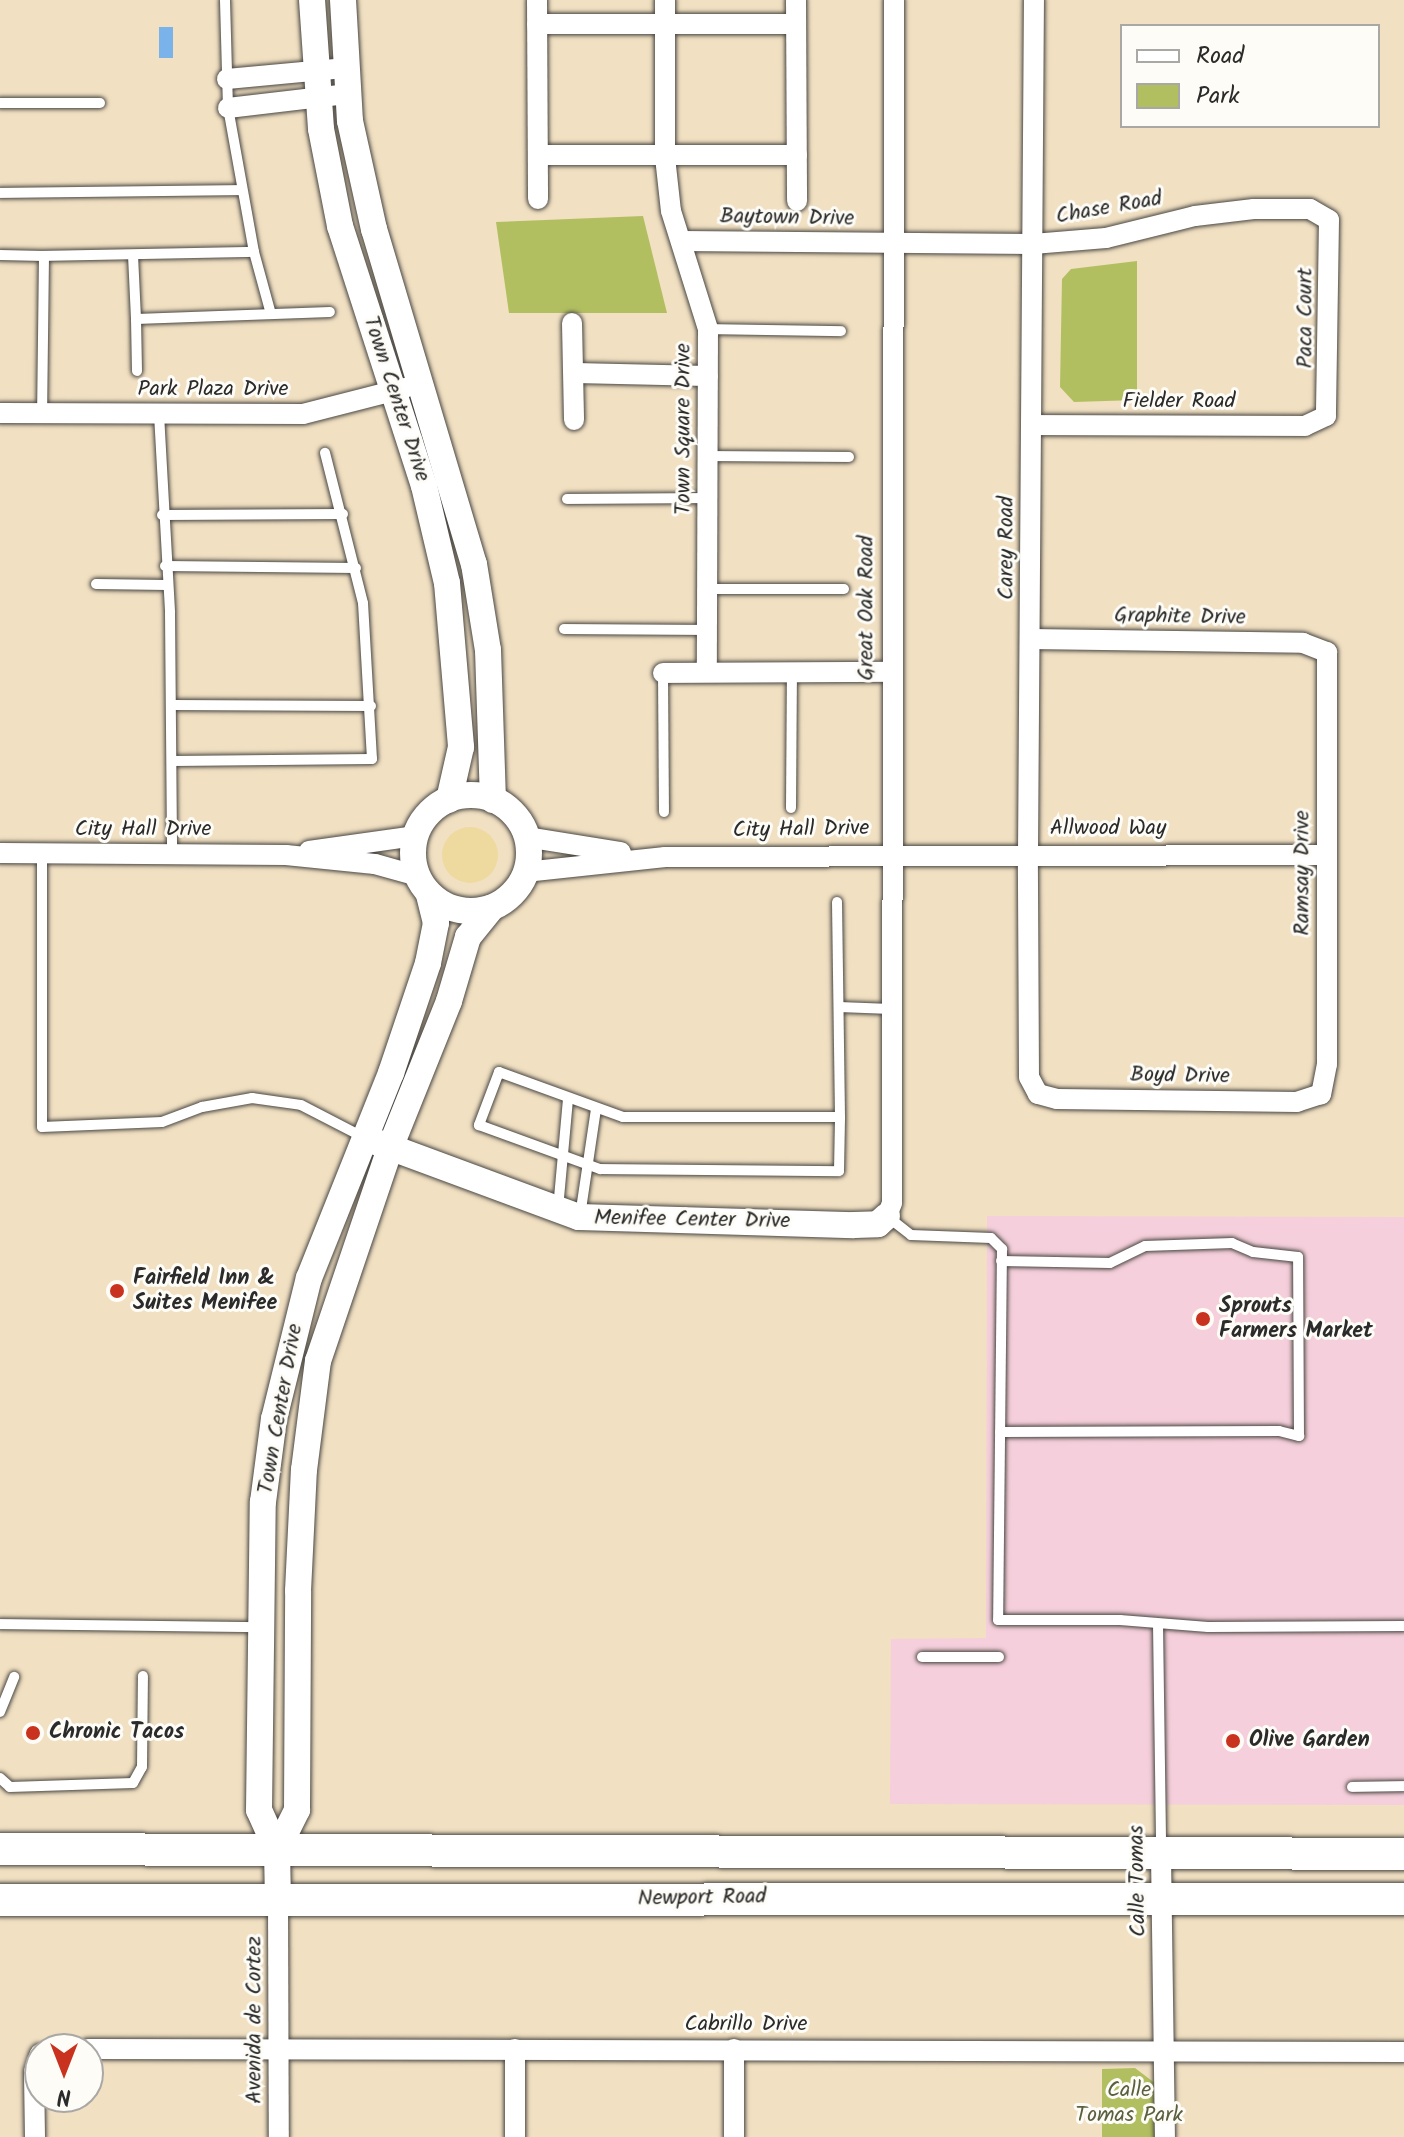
<!DOCTYPE html>
<style>
body{margin:0}
#map{position:relative;width:1404px;height:2137px;overflow:hidden;background:#f1e0c2;font-family:Kalam,sans-serif}
div>[style]{position:absolute}
[style*='--x']{left:calc(var(--x)*1px);top:calc(var(--y)*1px);width:calc(var(--w)*1px);rotate:calc(var(--a)*1deg)}
.built>*{inset:0;background:#f5cfdb}
.green>*{inset:0;background:#b2bf60}
.sand>*{inset:0;background:#eeda9e}
.round{border-radius:50%}
.water>*{inset:0;background:#79b3ea;transform-origin:0 0}
.roads{filter:drop-shadow(0 0 2px #494642) drop-shadow(0 0 2px #494642)}
.service>*{height:10px;margin:-5px;padding:0 5px;transform-origin:5px;border-radius:5px;background:#fff}
.minor>*{height:20px;margin:-10px;padding:0 10px;transform-origin:10px;border-radius:10px;background:#fff}
.tertiary>*{height:26px;margin:-13px;padding:0 13px;transform-origin:13px;border-radius:13px;background:#fff}
.tertiary>.ring{margin:-13px;padding:0;box-sizing:content-box;background:none;border:26px solid #fff;border-radius:50%}
.primary>*{height:32px;margin:-16px;padding:0 16px;transform-origin:16px;border-radius:16px;background:#fff}
.dots>*{width:22px;height:22px;translate:-50% -50%;box-sizing:border-box;border:4px solid #fdfcf7;border-radius:50%}
span{translate:-50% -50%;white-space:nowrap;text-align:center;line-height:1.15;-webkit-text-stroke:6px #fdfcf7;paint-order:stroke}
.street-label{font-size:22px;color:#2b2b2b}
.poi-label{font-size:22px;color:#2b2b2b;font-weight:700}
.left{translate:0 -50%;text-align:left}
.park-label{font-size:22px;color:#5a5f3e}
.legend{position:absolute;left:1120px;top:24px;width:260px;height:104px;box-sizing:border-box;background:#fdfcf7;border:2px solid #a9a8a5;margin:0;padding:10px 14px;list-style:none;font-size:24px;color:#2b2b2b}
.legend li{display:flex;align-items:center;gap:16px;height:40px}
.legend b{width:40px;border:2px solid #a9a8a5}
.north{position:absolute;left:24px;top:2033px;width:80px;height:80px;box-sizing:border-box;background:#fdfcf7;border:2px solid #a9a8a5;border-radius:50%;rotate:180deg;font-size:22px;font-weight:700;line-height:32px;text-align:center;color:#2b2b2b}
.north::after{content:'';display:block;margin:auto;width:28px;height:36px;background:#c8321e;clip-path:polygon(50% 0,100% 100%,50% 72%,0 100%)}
</style>
<div id="map">
<div class="built">
<i style="clip-path:polygon(987px 1216px,1404px 1217px,1404px 1805px,890px 1804px,891px 1639px,986px 1638px)"></i>
</div>
<div class="green">
<i style="clip-path:polygon(643px 216px,667px 313px,509px 313px,496px 222px)"></i>
<i style="clip-path:polygon(1137px 261px,1137px 400px,1074px 402px,1060px 387px,1062px 279px,1071px 269px)"></i>
<i style="clip-path:polygon(1135px 2068px,1156px 2084px,1156px 2137px,1102px 2137px,1102px 2069px)"></i>
</div>
<div class="sand">
<i class="round" style="left:442px;top:827px;width:56px;height:56px"></i>
</div>
<div class="water">
<i style="left:159px;top:27px;width:14px;height:31px"></i>
</div>
<div class="roads">
<div class="service">
<i style="--x:0;--y:103;--w:100;--a:0"></i>
<i style="--x:0;--y:193;--w:242;--a:-0.7"></i>
<i style="--x:254;--y:252;--w:64;--a:74.7"></i>
<i style="--x:0;--y:255;--w:44;--a:1.3"></i>
<i style="--x:44;--y:256;--w:157;--a:90.7"></i>
<i style="--x:133;--y:255;--w:64;--a:87.3"></i>
<i style="--x:136;--y:319;--w:194;--a:-2.1"></i>
<i style="--x:44;--y:256;--w:210;--a:-1.1"></i>
<i style="--x:254;--y:252;--w:146;--a:-100.2"></i>
<i style="--x:228;--y:108;--w:108;--a:-91.6"></i>
<i style="--x:136;--y:319;--w:52;--a:88.9"></i>
<i style="--x:708;--y:329;--w:133;--a:0.9"></i>
<i style="--x:159;--y:414;--w:199;--a:86.8"></i>
<i style="--x:170;--y:613;--w:241;--a:89.5"></i>
<i style="--x:708;--y:456;--w:141;--a:0.4"></i>
<i style="--x:567;--y:499;--w:141;--a:-0.4"></i>
<i style="--x:162;--y:515;--w:181;--a:-0.3"></i>
<i style="--x:165;--y:566;--w:191;--a:0.6"></i>
<i style="--x:96;--y:584;--w:71;--a:0.8"></i>
<i style="--x:707;--y:589;--w:137;--a:0"></i>
<i style="--x:564;--y:629;--w:143;--a:0.4"></i>
<i style="--x:663;--y:673;--w:139;--a:89.6"></i>
<i style="--x:172;--y:705;--w:199;--a:0.3"></i>
<i style="--x:173;--y:761;--w:199;--a:-0.6"></i>
<i style="--x:372;--y:759;--w:156;--a:-93.3"></i>
<i style="--x:363;--y:603;--w:155;--a:-104.2"></i>
<i style="--x:791;--y:808;--w:136;--a:-89.6"></i>
<i style="--x:42;--y:854;--w:273;--a:90"></i>
<i style="--x:42;--y:1127;--w:120;--a:-2.4"></i>
<i style="--x:162;--y:1122;--w:43;--a:-20.6"></i>
<i style="--x:202;--y:1107;--w:51;--a:-10.2"></i>
<i style="--x:252;--y:1098;--w:49;--a:8.1"></i>
<i style="--x:301;--y:1105;--w:70;--a:27.3"></i>
<i style="--x:837;--y:902;--w:215;--a:89.2"></i>
<i style="--x:840;--y:1117;--w:217;--a:180"></i>
<i style="--x:623;--y:1117;--w:132;--a:-160.1"></i>
<i style="--x:499;--y:1072;--w:57;--a:110.7"></i>
<i style="--x:479;--y:1125;--w:129;--a:20"></i>
<i style="--x:600;--y:1169;--w:239;--a:0.5"></i>
<i style="--x:839;--y:1171;--w:54;--a:-88.9"></i>
<i style="--x:839;--y:1007;--w:52;--a:2.2"></i>
<i style="--x:558;--y:1209;--w:109;--a:-84.8"></i>
<i style="--x:580;--y:1216;--w:108;--a:-81.5"></i>
<i style="--x:888;--y:1217;--w:29;--a:38"></i>
<i style="--x:911;--y:1235;--w:80;--a:2.1"></i>
<i style="--x:991;--y:1238;--w:16;--a:45"></i>
<i style="--x:1002;--y:1249;--w:371;--a:90.6"></i>
<i style="--x:998;--y:1620;--w:122;--a:0"></i>
<i style="--x:1120;--y:1620;--w:88;--a:4.5"></i>
<i style="--x:1208;--y:1627;--w:196;--a:-0.3"></i>
<i style="--x:1000;--y:1432;--w:279;--a:-0.2"></i>
<i style="--x:1279;--y:1431;--w:21;--a:14"></i>
<i style="--x:1299;--y:1436;--w:179;--a:-90.3"></i>
<i style="--x:1298;--y:1257;--w:45;--a:-173.7"></i>
<i style="--x:1253;--y:1252;--w:23;--a:-157"></i>
<i style="--x:1232;--y:1243;--w:87;--a:178"></i>
<i style="--x:1145;--y:1246;--w:39;--a:154"></i>
<i style="--x:1110;--y:1263;--w:109;--a:-178.9"></i>
<i style="--x:0;--y:1624;--w:259;--a:0.7"></i>
<i style="--x:1158;--y:1624;--w:225;--a:89.2"></i>
<i style="--x:922;--y:1657;--w:77;--a:0"></i>
<i style="--x:0;--y:1712;--w:38;--a:-68"></i>
<i style="--x:0;--y:1778;--w:13;--a:42"></i>
<i style="--x:10;--y:1787;--w:123;--a:-1.9"></i>
<i style="--x:133;--y:1783;--w:18;--a:-61"></i>
<i style="--x:142;--y:1767;--w:91;--a:-89.4"></i>
<i style="--x:1352;--y:1787;--w:52;--a:-1.1"></i>
</div>
<div class="minor">
<i style="--x:537;--y:0;--w:199;--a:89.7"></i>
<i style="--x:665;--y:0;--w:157;--a:90"></i>
<i style="--x:665;--y:157;--w:54;--a:83.7"></i>
<i style="--x:671;--y:211;--w:124;--a:72.6"></i>
<i style="--x:708;--y:329;--w:343;--a:90.2"></i>
<i style="--x:796;--y:0;--w:201;--a:89.7"></i>
<i style="--x:537;--y:24;--w:259;--a:0"></i>
<i style="--x:227;--y:79;--w:120;--a:-5.3"></i>
<i style="--x:228;--y:108;--w:121;--a:-6.7"></i>
<i style="--x:538;--y:155;--w:259;--a:0"></i>
<i style="--x:681;--y:241;--w:352;--a:0.5"></i>
<i style="--x:1033;--y:244;--w:73;--a:-4.7"></i>
<i style="--x:1106;--y:238;--w:92;--a:-13.9"></i>
<i style="--x:1195;--y:216;--w:59;--a:-6.8"></i>
<i style="--x:1254;--y:209;--w:56;--a:0"></i>
<i style="--x:1310;--y:209;--w:22;--a:30"></i>
<i style="--x:1329;--y:220;--w:196;--a:90.9"></i>
<i style="--x:1326;--y:416;--w:23;--a:155"></i>
<i style="--x:1305;--y:426;--w:274;--a:-179.8"></i>
<i style="--x:572;--y:323;--w:97;--a:88.8"></i>
<i style="--x:574;--y:373;--w:134;--a:1.3"></i>
<i style="--x:0;--y:413;--w:303;--a:0.2"></i>
<i style="--x:303;--y:414;--w:105;--a:-14.3"></i>
<i style="--x:1030;--y:639;--w:273;--a:0.8"></i>
<i style="--x:1303;--y:643;--w:26;--a:21"></i>
<i style="--x:1327;--y:652;--w:412;--a:90"></i>
<i style="--x:1327;--y:1064;--w:31;--a:101"></i>
<i style="--x:1321;--y:1094;--w:25;--a:162"></i>
<i style="--x:1297;--y:1102;--w:240;--a:-179.3"></i>
<i style="--x:1057;--y:1099;--w:20;--a:-165"></i>
<i style="--x:1038;--y:1094;--w:19;--a:-118"></i>
<i style="--x:1029;--y:1077;--w:224;--a:-90.3"></i>
<i style="--x:1028;--y:853;--w:853;--a:-89.6"></i>
<i style="--x:663;--y:673;--w:228;--a:-0.3"></i>
<i style="--x:526;--y:837;--w:96;--a:9"></i>
<i style="--x:309;--y:851;--w:108;--a:-8"></i>
<i style="--x:0;--y:853;--w:286;--a:0.4"></i>
<i style="--x:286;--y:855;--w:89;--a:5.8"></i>
<i style="--x:375;--y:864;--w:45;--a:15.6"></i>
<i style="--x:525;--y:872;--w:141;--a:-6.1"></i>
<i style="--x:665;--y:857;--w:661;--a:-0.17"></i>
<i style="--x:887;--y:1216;--w:14;--a:-69"></i>
<i style="--x:892;--y:1203;--w:1203;--a:-89.9"></i>
<i style="--x:1161;--y:1855;--w:282;--a:89.2"></i>
<i style="--x:278;--y:1902;--w:235;--a:89.8"></i>
<i style="--x:58;--y:2049;--w:8;--a:0"></i>
<i style="--x:88;--y:2049;--w:1316;--a:0.13"></i>
<i style="--x:515;--y:2049;--w:88;--a:90"></i>
<i style="--x:734;--y:2049;--w:88;--a:90"></i>
<i style="--x:35;--y:2137;--w:65;--a:-90.9"></i>
<i style="--x:34;--y:2072;--w:19;--a:-72"></i>
</div>
<div class="tertiary">
<i style="--x:312;--y:0;--w:129;--a:86"></i>
<i style="--x:321;--y:129;--w:99;--a:78.9"></i>
<i style="--x:340;--y:226;--w:273;--a:72.1"></i>
<i style="--x:424;--y:486;--w:100;--a:76.7"></i>
<i style="--x:447;--y:583;--w:165;--a:85.1"></i>
<i style="--x:461;--y:747;--w:54;--a:102.8"></i>
<i style="--x:343;--y:0;--w:121;--a:86.7"></i>
<i style="--x:350;--y:121;--w:111;--a:77.5"></i>
<i style="--x:374;--y:229;--w:350;--a:73.4"></i>
<i style="--x:474;--y:564;--w:87;--a:80.8"></i>
<i style="--x:488;--y:650;--w:150;--a:88.1"></i>
<i class="ring" style="left:413px;top:795px;width:90px;height:90px"></i>
<i style="--x:376;--y:1142;--w:216;--a:20.3"></i>
<i style="--x:579;--y:1217;--w:275;--a:1.7"></i>
<i style="--x:854;--y:1225;--w:24;--a:-2"></i>
<i style="--x:878;--y:1224;--w:12;--a:-42"></i>
<i style="--x:277;--y:1850;--w:45;--a:-63.4"></i>
<i style="--x:297;--y:1810;--w:219;--a:-89.7"></i>
<i style="--x:298;--y:1591;--w:121;--a:-87.2"></i>
<i style="--x:304;--y:1470;--w:110;--a:-82.7"></i>
<i style="--x:318;--y:1361;--w:225;--a:-71.3"></i>
<i style="--x:390;--y:1148;--w:158;--a:-68.1"></i>
<i style="--x:449;--y:1001;--w:67;--a:-73.5"></i>
<i style="--x:468;--y:937;--w:38;--a:-51"></i>
<i style="--x:278;--y:1902;--w:52;--a:-91.1"></i>
<i style="--x:277;--y:1850;--w:44;--a:-114.2"></i>
<i style="--x:259;--y:1810;--w:308;--a:-89.3"></i>
<i style="--x:263;--y:1502;--w:84;--a:-82.5"></i>
<i style="--x:274;--y:1419;--w:145;--a:-76.1"></i>
<i style="--x:309;--y:1278;--w:221;--a:-68.2"></i>
<i style="--x:391;--y:1073;--w:116;--a:-71.4"></i>
<i style="--x:428;--y:963;--w:41;--a:-78.7"></i>
<i style="--x:436;--y:923;--w:30;--a:-104"></i>
</div>
<div class="primary">
<i style="--x:0;--y:1849;--w:1404;--a:0.2"></i>
<i style="--x:0;--y:1900;--w:1404;--a:-0.04"></i>
</div>
</div>
<div class="dots">
<i style="left:117px;top:1291px;background:#c8321e"></i>
<i style="left:1203px;top:1319px;background:#c8321e"></i>
<i style="left:33px;top:1733px;background:#c8321e"></i>
<i style="left:1233px;top:1741px;background:#c8321e"></i>
</div>
<div class="street-label">
<span style="left:1109px;top:208px;rotate:-10deg">Chase Road</span>
<span style="left:787px;top:218px;rotate:1deg">Baytown Drive</span>
<span style="left:1306px;top:318px;rotate:-90deg">Paca Court</span>
<span style="left:213px;top:390px">Park Plaza Drive</span>
<span style="left:396px;top:399px;rotate:72deg">Town Center Drive</span>
<span style="left:1179px;top:402px">Fielder Road</span>
<span style="left:684px;top:429px;rotate:-90deg">Town Square Drive</span>
<span style="left:1007px;top:548px;rotate:-90deg">Carey Road</span>
<span style="left:867px;top:608px;rotate:-90deg">Great Oak Road</span>
<span style="left:1180px;top:617px;rotate:1deg">Graphite Drive</span>
<span style="left:1108px;top:829px">Allwood Way</span>
<span style="left:143px;top:830px">City Hall Drive</span>
<span style="left:801px;top:830px;rotate:-1deg">City Hall Drive</span>
<span style="left:1303px;top:873px;rotate:-90deg">Ramsay Drive</span>
<span style="left:1180px;top:1076px;rotate:1deg">Boyd Drive</span>
<span style="left:692px;top:1220px;rotate:1deg">Menifee Center Drive</span>
<span style="left:281px;top:1409px;rotate:-80deg">Town Center Drive</span>
<span style="left:1138px;top:1881px;rotate:-91deg">Calle Tomas</span>
<span style="left:702px;top:1898px;rotate:-1deg">Newport Road</span>
<span style="left:255px;top:2020px;rotate:-90deg">Avenida de Cortez</span>
<span style="left:746px;top:2025px">Cabrillo Drive</span>
</div>
<div class="poi-label">
<span class="left" style="left:133px;top:1291px">Fairfield Inn &amp;<br>Suites Menifee</span>
<span class="left" style="left:1219px;top:1319px">Sprouts<br>Farmers Market</span>
<span class="left" style="left:49px;top:1733px">Chronic Tacos</span>
<span class="left" style="left:1249px;top:1741px">Olive Garden</span>
</div>
<div class="park-label">
<span style="left:1129px;top:2103px">Calle<br>Tomas Park</span>
</div>
<ul class="legend">
<li><b style="height:10px;background:#fff"></b>Road</li>
<li><b style="height:22px;background:#b2bf60"></b>Park</li>
</ul>
<div class="north">N</div>
</div>
